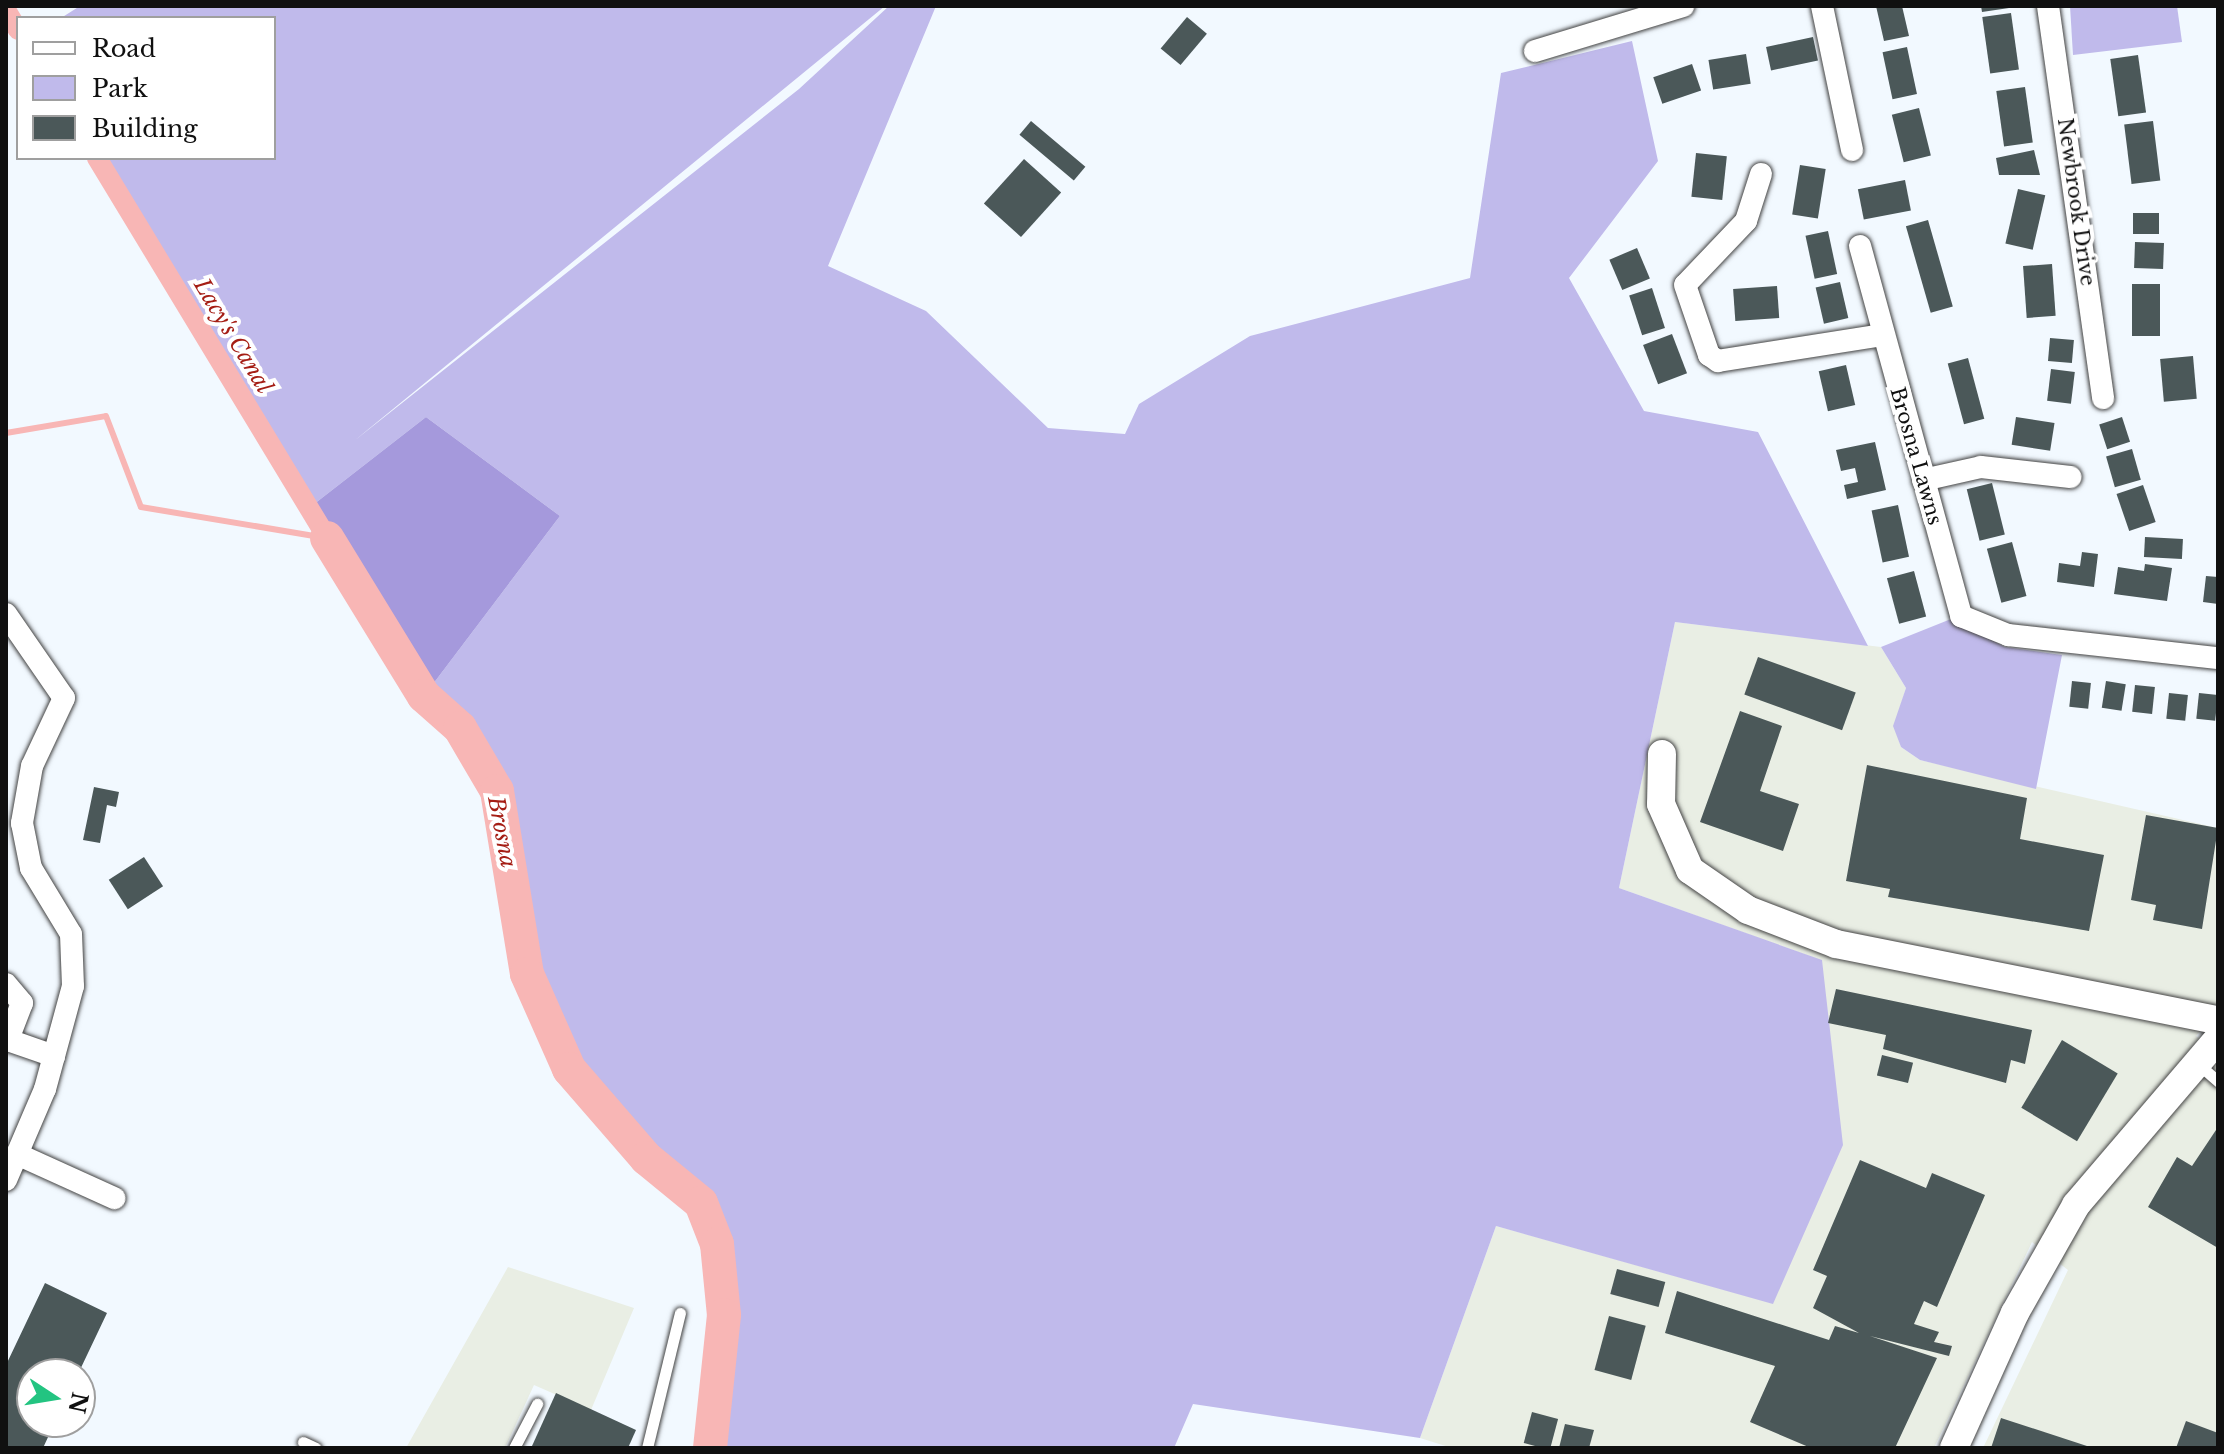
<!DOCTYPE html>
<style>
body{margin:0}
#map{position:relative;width:2224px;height:1454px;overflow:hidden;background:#f2f9ff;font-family:"Libre Baskerville",serif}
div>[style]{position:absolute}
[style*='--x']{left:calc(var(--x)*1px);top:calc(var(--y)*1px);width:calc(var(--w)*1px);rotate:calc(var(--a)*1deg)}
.industrial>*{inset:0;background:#e9eee4}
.green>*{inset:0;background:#c0baeb}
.forest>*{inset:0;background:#a599dc}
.stream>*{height:6px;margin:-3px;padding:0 3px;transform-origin:3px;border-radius:3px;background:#f8b6b5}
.canal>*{height:20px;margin:-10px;padding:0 10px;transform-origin:10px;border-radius:10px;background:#f8b6b5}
.river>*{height:34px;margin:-17px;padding:0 17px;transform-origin:17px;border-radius:17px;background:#f8b6b5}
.building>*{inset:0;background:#4b5859;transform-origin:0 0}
.roads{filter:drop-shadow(0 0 2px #434343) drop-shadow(0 0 2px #434343)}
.service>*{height:11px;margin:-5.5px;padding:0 5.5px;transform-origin:5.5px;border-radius:5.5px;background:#fff}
.minor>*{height:22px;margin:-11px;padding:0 11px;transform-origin:11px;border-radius:11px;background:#fff}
.tertiary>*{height:28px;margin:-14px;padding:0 14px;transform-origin:14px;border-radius:14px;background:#fff}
span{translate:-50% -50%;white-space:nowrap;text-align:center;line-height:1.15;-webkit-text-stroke:8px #fff;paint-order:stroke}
.street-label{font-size:20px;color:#101010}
.water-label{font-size:22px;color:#a51e15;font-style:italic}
.frame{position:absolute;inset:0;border:8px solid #101010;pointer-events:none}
.legend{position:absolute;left:16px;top:16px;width:260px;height:144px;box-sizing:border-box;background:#fff;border:2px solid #9f9f9f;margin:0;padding:10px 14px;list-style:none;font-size:24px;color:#101010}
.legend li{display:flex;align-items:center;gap:16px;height:40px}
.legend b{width:40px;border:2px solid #9f9f9f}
.north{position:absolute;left:16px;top:1358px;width:80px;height:80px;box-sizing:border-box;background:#fff;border:2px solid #9f9f9f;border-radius:50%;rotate:102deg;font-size:22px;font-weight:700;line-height:32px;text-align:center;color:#101010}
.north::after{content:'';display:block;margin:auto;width:28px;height:36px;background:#23c481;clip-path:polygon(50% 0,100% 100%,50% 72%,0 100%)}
</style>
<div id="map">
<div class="industrial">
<i style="clip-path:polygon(1675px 622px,1881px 647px,1906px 688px,1894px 726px,1901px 747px,1920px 760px,2218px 828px,2218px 1011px,2196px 1036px,2218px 1051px,2218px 1448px,1983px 1448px,2068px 1270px,2032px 1242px,1934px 1448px,1452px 1448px,1420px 1438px,1496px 1226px,1772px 1303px,1821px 960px,1619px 888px)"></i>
<i style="clip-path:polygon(508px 1267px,634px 1308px,591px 1410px,534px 1385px,505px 1448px,406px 1448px)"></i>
</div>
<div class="green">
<i style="clip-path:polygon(80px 6px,885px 6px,354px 441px,799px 89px,889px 6px,936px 6px,828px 266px,926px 311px,1048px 428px,1125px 434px,1139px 404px,1250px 336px,1470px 278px,1501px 73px,1632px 41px,1658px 161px,1569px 278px,1644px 411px,1758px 432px,1868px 646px,1675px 622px,1619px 888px,1822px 960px,1843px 1145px,1773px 1304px,1496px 1226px,1420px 1438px,1193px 1404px,1174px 1448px,710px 1448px,724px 1315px,717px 1244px,701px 1203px,646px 1158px,569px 1069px,527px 974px,497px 791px,460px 728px,424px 696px,560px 516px,426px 417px,309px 508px,106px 158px,274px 158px,274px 18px,61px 18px)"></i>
<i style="clip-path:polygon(2070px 6px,2177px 6px,2182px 42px,2073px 55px)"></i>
<i style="clip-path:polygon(1951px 619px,2005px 647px,2062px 655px,2036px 789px,1920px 760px,1901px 747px,1893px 726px,1906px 688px,1881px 647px)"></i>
</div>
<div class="forest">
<i style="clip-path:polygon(426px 417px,560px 516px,424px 696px,309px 508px)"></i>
</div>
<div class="stream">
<i style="--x:6;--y:433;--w:101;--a:-9.6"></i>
<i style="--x:106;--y:416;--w:97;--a:69"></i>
<i style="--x:141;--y:507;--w:189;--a:9.5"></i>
</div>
<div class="canal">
<i style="--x:6;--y:10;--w:23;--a:59"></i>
<i style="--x:97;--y:158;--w:444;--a:58.8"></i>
</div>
<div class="river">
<i style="--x:327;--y:538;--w:185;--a:58.5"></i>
<i style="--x:424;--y:696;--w:48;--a:41.6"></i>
<i style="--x:460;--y:728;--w:73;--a:59.6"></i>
<i style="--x:497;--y:791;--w:185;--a:80.7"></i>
<i style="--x:527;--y:974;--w:104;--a:66.1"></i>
<i style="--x:569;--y:1069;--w:118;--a:49.1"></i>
<i style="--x:646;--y:1158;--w:71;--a:39.3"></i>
<i style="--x:701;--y:1203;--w:44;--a:68.7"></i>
<i style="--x:717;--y:1244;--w:71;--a:84.4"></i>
<i style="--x:724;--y:1315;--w:134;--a:96"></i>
</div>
<div class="building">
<i style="clip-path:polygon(1876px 6px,1902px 6px,1909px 36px,1884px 41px)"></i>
<i style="clip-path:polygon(1981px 6px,2008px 6px,2009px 8px,1982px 12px)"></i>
<i style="left:2011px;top:13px;width:57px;height:29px;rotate:82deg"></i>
<i style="left:1187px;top:17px;width:26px;height:41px;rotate:40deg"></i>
<i style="left:1813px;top:37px;width:24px;height:48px;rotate:78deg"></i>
<i style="left:1907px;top:47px;width:48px;height:25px;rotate:78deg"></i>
<i style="left:1746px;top:54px;width:30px;height:38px;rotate:81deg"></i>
<i style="left:2138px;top:55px;width:58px;height:28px;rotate:82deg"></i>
<i style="left:1692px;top:64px;width:28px;height:41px;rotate:71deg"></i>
<i style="left:2025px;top:87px;width:56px;height:29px;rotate:82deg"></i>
<i style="left:1919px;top:108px;width:49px;height:28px;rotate:76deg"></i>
<i style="left:1031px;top:121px;width:71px;height:18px;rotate:40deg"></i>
<i style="left:2153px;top:121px;width:60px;height:29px;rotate:83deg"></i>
<i style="clip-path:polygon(2034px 150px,2040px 175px,1999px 175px,1996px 158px)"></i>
<i style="left:1696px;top:153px;width:31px;height:44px;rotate:6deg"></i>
<i style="left:1024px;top:159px;width:50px;height:60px;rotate:42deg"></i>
<i style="left:1800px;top:165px;width:26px;height:50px;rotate:9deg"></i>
<i style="left:1905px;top:180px;width:31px;height:48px;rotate:79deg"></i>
<i style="left:2018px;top:189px;width:28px;height:56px;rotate:13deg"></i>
<i style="left:2133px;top:213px;width:26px;height:21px"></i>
<i style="left:1928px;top:220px;width:90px;height:23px;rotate:74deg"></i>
<i style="left:1828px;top:231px;width:44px;height:23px;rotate:78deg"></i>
<i style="left:2135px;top:242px;width:29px;height:26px;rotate:2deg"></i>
<i style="left:1637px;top:248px;width:33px;height:30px;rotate:67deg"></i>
<i style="left:2052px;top:264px;width:52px;height:29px;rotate:86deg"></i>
<i style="left:1840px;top:282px;width:37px;height:25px;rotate:77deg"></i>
<i style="left:2132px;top:284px;width:28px;height:52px"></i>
<i style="left:1777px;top:286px;width:32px;height:44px;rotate:86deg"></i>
<i style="left:1652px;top:288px;width:42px;height:24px;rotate:72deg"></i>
<i style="left:1672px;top:334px;width:42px;height:31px;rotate:69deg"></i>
<i style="left:2050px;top:338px;width:24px;height:23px;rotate:5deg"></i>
<i style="left:2193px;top:356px;width:43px;height:33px;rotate:85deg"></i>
<i style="left:1968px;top:358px;width:63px;height:21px;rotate:75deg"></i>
<i style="left:1846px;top:365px;width:41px;height:28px;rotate:77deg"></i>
<i style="left:2051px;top:369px;width:24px;height:32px;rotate:7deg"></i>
<i style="left:2016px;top:417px;width:39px;height:28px;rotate:9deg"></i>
<i style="left:2122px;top:417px;width:26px;height:24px;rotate:72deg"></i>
<i style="clip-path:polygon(1875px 442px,1886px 490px,1847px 499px,1844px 485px,1858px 482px,1855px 468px,1841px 471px,1836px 450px)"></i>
<i style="left:2132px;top:449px;width:32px;height:27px;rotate:74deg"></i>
<i style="left:1992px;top:483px;width:53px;height:26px;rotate:76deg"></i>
<i style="left:2143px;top:485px;width:39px;height:28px;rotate:71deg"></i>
<i style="left:1898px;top:505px;width:53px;height:27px;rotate:78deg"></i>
<i style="left:2145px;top:537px;width:38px;height:20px;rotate:3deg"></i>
<i style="left:2012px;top:542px;width:56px;height:26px;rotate:75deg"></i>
<i style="clip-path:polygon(2082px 552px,2098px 554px,2094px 587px,2057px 582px,2059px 563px,2080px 566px)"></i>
<i style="clip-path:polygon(2145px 564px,2172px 568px,2167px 601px,2114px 594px,2118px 567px,2144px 571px)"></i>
<i style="left:1914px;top:571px;width:47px;height:28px;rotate:75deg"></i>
<i style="clip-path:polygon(2206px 576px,2218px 577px,2218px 604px,2203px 602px)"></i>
<i style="left:1758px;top:657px;width:104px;height:40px;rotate:20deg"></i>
<i style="left:2072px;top:681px;width:19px;height:26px;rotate:6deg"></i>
<i style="left:2106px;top:681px;width:20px;height:27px;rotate:9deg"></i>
<i style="left:2135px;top:685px;width:20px;height:27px;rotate:6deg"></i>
<i style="left:2169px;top:693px;width:19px;height:26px;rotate:6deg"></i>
<i style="left:2199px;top:693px;width:19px;height:26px;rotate:6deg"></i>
<i style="clip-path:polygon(1740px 711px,1782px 726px,1760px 791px,1799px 804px,1783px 851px,1700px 822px)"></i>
<i style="clip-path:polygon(1867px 765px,2027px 798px,2020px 839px,2104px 855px,2089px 931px,1888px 897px,1890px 889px,1846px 881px)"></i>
<i style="clip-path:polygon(94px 787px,119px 792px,116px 807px,107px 805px,100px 843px,83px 840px)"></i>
<i style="clip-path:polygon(2146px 815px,2218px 828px,2202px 929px,2153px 920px,2156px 905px,2131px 900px)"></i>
<i style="left:144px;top:857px;width:35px;height:42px;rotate:57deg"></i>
<i style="clip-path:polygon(1836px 989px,2032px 1030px,2025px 1064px,2011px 1060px,2006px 1083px,1883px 1049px,1886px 1035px,1828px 1023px)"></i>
<i style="left:2062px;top:1040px;width:65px;height:79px;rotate:31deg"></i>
<i style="left:1882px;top:1055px;width:32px;height:21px;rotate:14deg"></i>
<i style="clip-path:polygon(2218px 1127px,2218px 1248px,2148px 1207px,2177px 1157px,2192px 1166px)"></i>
<i style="clip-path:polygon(1860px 1160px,1926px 1188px,1932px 1173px,1985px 1195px,1937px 1307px,1924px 1301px,1914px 1324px,1939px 1332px,1934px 1342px,1952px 1346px,1949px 1356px,1870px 1336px,1937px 1358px,1895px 1448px,1811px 1448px,1750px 1422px,1775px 1366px,1665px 1333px,1677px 1291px,1829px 1340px,1835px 1326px,1859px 1333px,1813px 1308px,1827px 1276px,1813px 1270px)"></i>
<i style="left:1617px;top:1269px;width:50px;height:26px;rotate:15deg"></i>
<i style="clip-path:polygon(45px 1283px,107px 1313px,78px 1374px,32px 1374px,32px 1422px,55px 1422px,43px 1448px,6px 1448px,6px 1365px)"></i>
<i style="left:1609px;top:1316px;width:38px;height:56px;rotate:15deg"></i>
<i style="clip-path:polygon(556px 1393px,636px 1430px,628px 1448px,532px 1446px)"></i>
<i style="left:1532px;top:1412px;width:27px;height:32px;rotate:15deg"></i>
<i style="clip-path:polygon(2001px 1418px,2090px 1447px,2090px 1448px,1991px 1448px)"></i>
<i style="clip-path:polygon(2186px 1421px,2218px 1433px,2218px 1448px,2176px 1448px)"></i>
<i style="clip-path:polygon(1565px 1424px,1594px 1430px,1589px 1448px,1559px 1448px)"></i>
</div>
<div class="roads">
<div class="service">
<i style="--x:2197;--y:1063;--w:28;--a:41"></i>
<i style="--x:303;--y:1442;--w:14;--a:25"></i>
<i style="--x:514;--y:1448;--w:50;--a:-62.4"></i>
<i style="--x:647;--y:1448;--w:139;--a:-76.3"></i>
</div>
<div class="minor">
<i style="--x:1822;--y:6;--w:147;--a:78.2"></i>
<i style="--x:2048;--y:6;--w:396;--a:82"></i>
<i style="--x:1535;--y:51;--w:155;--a:-16.9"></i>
<i style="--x:1761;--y:174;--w:49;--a:107.7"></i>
<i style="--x:1746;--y:221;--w:88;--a:133.6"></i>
<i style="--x:1685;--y:285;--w:74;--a:71.1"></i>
<i style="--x:1709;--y:355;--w:11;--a:34"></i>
<i style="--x:1718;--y:361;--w:166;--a:-9"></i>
<i style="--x:1860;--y:246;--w:384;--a:74.7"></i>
<i style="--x:1961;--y:616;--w:51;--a:22"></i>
<i style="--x:2008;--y:635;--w:211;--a:6.3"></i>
<i style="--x:1923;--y:480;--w:59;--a:-12.6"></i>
<i style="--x:1981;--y:467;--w:90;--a:6.4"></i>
<i style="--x:6;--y:614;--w:102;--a:55.4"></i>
<i style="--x:64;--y:698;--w:75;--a:115.2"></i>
<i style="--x:32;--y:766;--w:58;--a:100"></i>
<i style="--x:22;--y:823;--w:46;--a:78.7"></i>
<i style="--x:31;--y:868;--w:77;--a:58.8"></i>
<i style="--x:71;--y:934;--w:52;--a:87.8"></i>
<i style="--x:73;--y:986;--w:107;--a:105.2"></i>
<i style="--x:45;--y:1089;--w:99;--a:113.2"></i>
<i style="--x:6;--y:984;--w:25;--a:50"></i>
<i style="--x:22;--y:1003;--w:40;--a:111"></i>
<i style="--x:8;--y:1040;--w:49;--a:19.2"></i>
<i style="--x:17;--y:1154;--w:107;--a:24.4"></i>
</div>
<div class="tertiary">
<i style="--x:1662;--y:754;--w:50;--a:91.1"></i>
<i style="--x:1661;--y:804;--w:72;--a:66.3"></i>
<i style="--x:1690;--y:870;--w:70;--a:34.6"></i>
<i style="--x:1748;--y:910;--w:94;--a:21.1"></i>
<i style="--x:1836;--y:944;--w:389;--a:11.3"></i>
<i style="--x:1954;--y:1448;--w:148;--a:-65.7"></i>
<i style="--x:2015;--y:1313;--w:124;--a:-60.5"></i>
<i style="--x:2076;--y:1205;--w:218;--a:-49.5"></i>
</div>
</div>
<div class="street-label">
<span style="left:2076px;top:202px;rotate:82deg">Newbrook Drive</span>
<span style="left:1916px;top:456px;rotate:74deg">Brosna Lawns</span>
</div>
<div class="water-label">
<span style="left:233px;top:336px;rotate:59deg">Lacy's Canal</span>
<span style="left:502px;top:832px;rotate:79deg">Brosna</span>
</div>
<div class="frame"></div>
<ul class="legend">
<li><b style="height:10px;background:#fff"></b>Road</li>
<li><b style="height:22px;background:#c0baeb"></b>Park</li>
<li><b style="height:22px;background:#4b5859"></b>Building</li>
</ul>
<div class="north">N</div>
</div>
